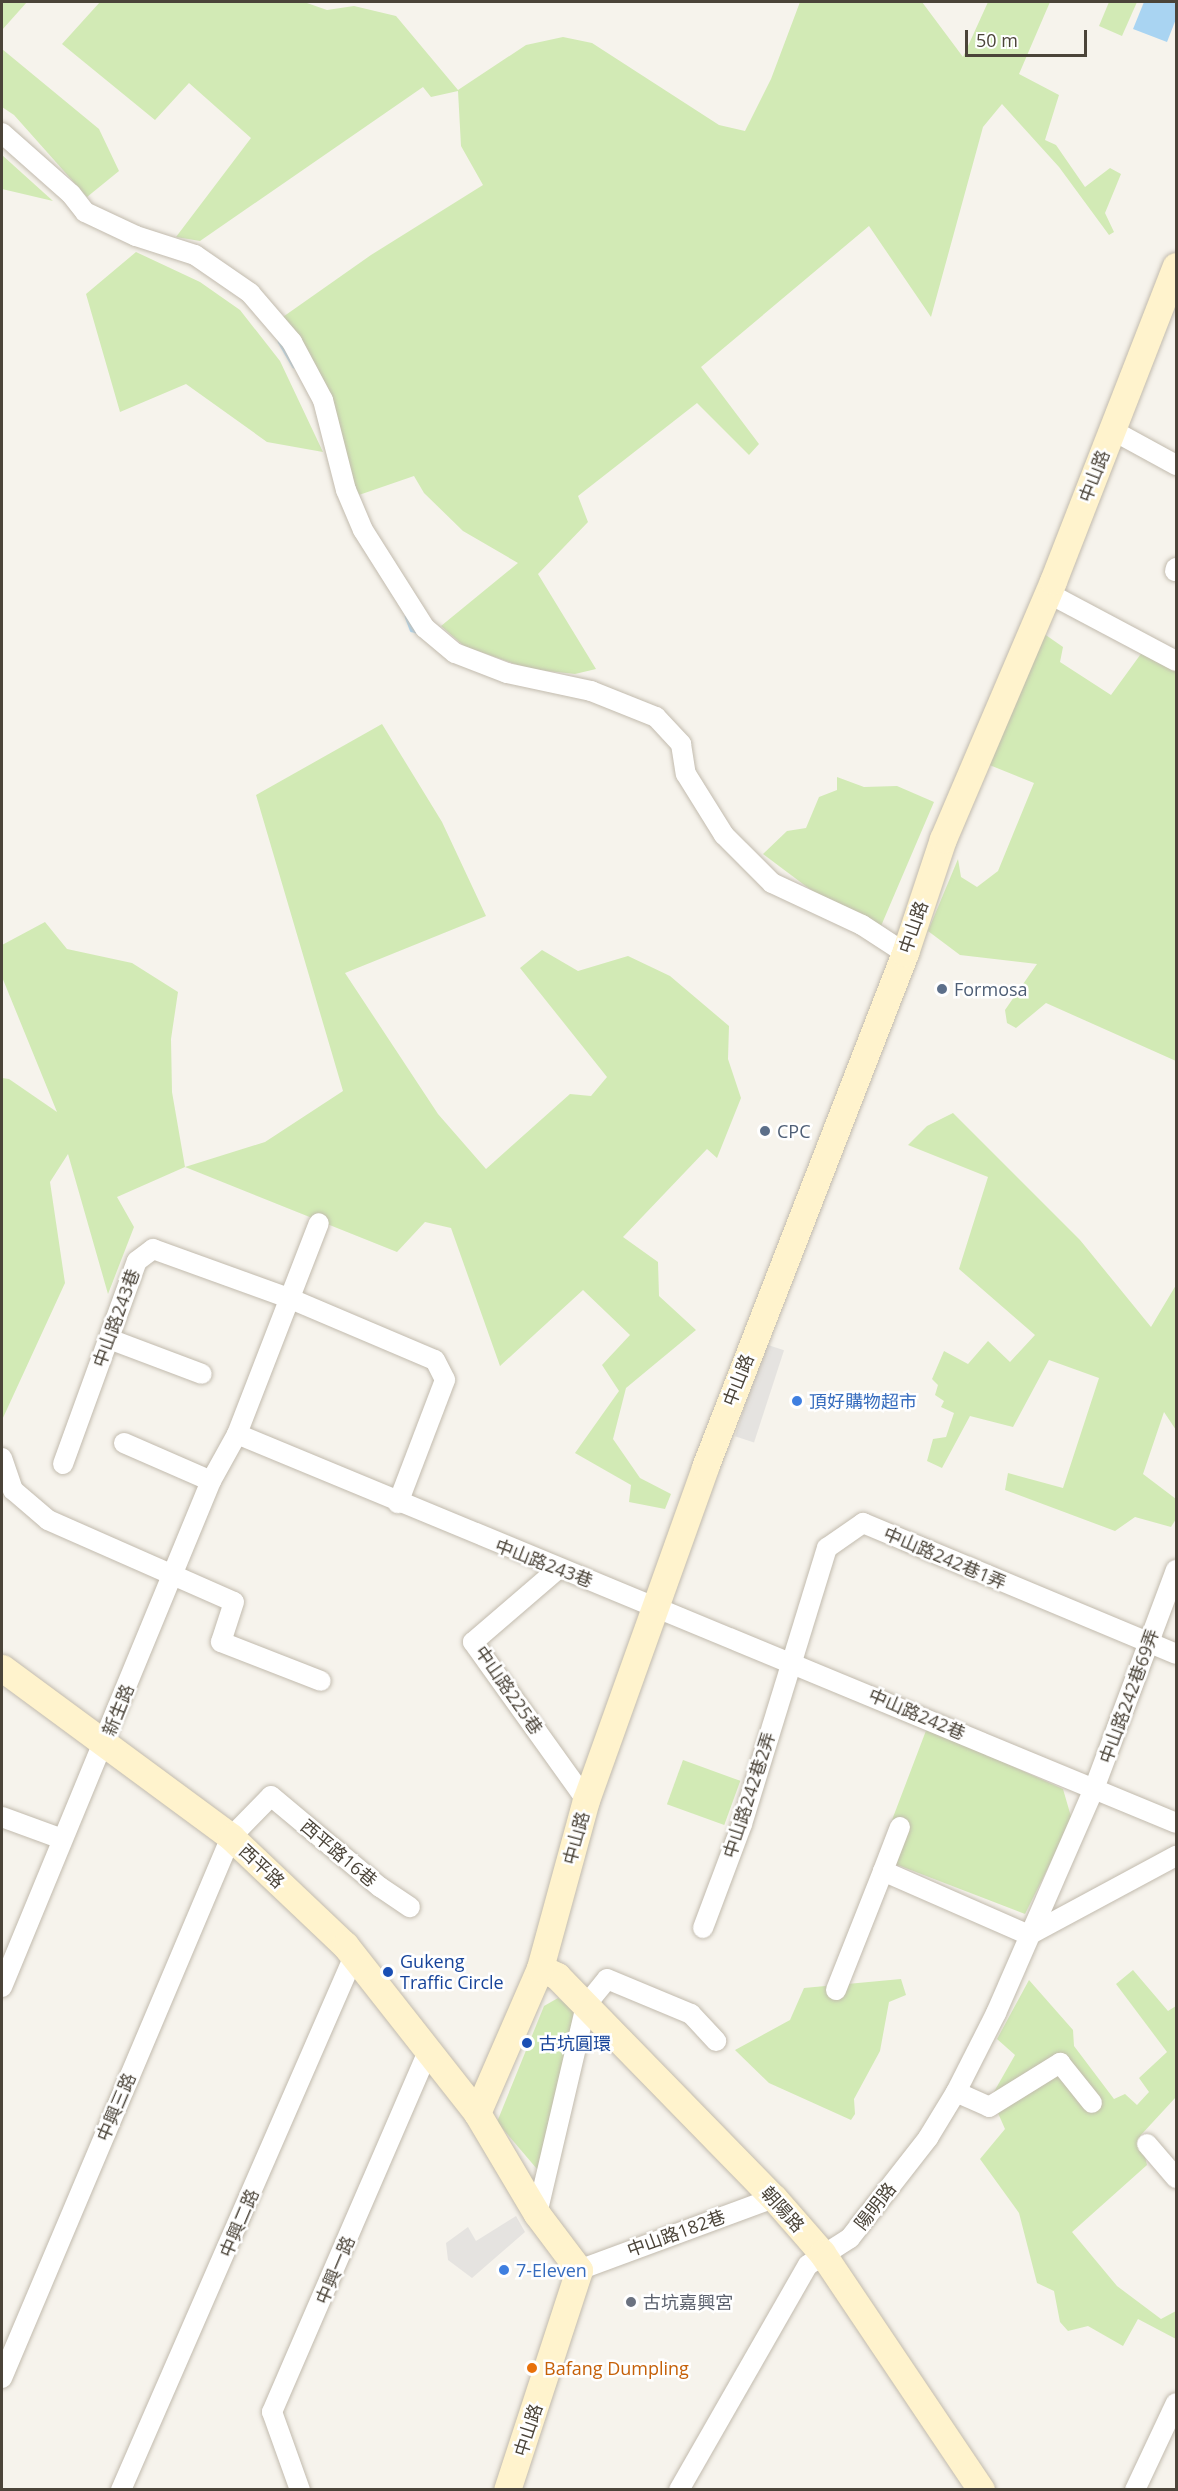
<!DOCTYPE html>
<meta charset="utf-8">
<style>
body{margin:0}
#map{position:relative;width:1178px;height:2491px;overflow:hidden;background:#f6f3ec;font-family:"Open Sans","Noto Sans TC",sans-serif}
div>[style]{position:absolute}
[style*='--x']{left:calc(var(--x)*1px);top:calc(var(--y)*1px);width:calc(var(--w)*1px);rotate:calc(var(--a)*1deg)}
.green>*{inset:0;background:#d2eab5;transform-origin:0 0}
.parking>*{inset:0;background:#e5e3e0;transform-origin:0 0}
.water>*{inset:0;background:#a9d4f2}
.stream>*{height:4.5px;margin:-2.25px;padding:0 2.25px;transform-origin:2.25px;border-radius:2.25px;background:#a9d4f2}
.roads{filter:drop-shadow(0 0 2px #c2bbae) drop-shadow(0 0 2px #c2bbae)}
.street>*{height:20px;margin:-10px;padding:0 10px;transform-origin:10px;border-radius:10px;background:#fff}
.secondary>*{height:27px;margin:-13.5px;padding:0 13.5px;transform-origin:13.5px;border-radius:13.5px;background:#fff3cd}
.dots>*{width:16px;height:16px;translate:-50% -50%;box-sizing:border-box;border:3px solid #fff;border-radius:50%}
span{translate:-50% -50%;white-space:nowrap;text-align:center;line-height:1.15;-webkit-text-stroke:5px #fff;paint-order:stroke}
.street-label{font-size:18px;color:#4b4439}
.service-label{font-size:18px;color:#4e5e75}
.left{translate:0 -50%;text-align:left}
.shop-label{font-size:18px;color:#366cbe}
.transit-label{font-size:18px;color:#164399}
.worship-label{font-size:18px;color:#5b616d}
.food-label{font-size:18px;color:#c56008}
.frame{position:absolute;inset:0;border:3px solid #4b4439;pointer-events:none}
.scale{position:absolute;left:965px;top:30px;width:122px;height:27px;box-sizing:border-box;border:3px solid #4b4439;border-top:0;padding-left:8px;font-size:18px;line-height:21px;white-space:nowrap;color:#4b4439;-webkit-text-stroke:4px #fff;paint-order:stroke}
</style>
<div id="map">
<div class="green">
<i style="clip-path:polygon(2px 2px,27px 2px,2px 30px)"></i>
<i style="clip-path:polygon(100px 2px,304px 2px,327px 10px,354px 6px,396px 16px,458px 90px,526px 45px,563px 37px,592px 43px,719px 125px,745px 131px,771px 79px,800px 2px,922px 2px,963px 57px,988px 2px,1050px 2px,1019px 74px,1059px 95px,1045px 140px,1056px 145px,1085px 187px,1110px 168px,1121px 174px,1105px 213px,1114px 232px,1109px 235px,1059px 167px,1002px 104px,983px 127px,931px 317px,869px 226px,701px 367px,759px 444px,749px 455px,697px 403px,578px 496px,588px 522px,538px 574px,596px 669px,575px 674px,529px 669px,464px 646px,441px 626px,518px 563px,463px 531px,424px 493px,414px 476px,356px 496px,280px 319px,371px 255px,483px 185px,461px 146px,458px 91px,431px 97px,423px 87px,200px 241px,176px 237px,251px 138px,189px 83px,155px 120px,62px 44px)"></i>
<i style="clip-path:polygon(1109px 2px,1137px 2px,1122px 36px,1099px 26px)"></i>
<i style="clip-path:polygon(2px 49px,99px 129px,119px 171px,87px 197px,14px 115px,2px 107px)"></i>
<i style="clip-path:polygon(2px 155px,53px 201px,2px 189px)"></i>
<i style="clip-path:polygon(136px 252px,200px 282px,240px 310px,280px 361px,323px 452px,267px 442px,186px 384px,120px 412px,86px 294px)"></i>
<i style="clip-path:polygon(1040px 631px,1063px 647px,1060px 662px,1111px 695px,1143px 651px,1176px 670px,1176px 1061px,1046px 1003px,1016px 1028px,1007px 1023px,1005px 1010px,1037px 964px,960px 955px,928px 931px,958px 859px,961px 877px,977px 887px,998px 871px,1034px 783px,987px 764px)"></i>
<i style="clip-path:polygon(382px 724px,442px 822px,486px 916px,345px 973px,438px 1114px,486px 1169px,570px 1094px,591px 1096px,607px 1077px,520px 968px,542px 950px,578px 971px,628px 956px,670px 976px,729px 1026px,728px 1059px,741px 1098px,717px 1158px,707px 1149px,623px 1237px,658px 1262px,659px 1296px,696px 1330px,626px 1388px,613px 1439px,640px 1478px,671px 1494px,665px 1509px,629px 1502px,631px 1485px,575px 1453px,619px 1391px,602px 1365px,630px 1335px,583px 1290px,500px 1366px,451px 1228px,425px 1222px,397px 1252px,185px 1167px,117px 1197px,134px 1227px,108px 1294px,68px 1154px,50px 1182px,65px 1283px,2px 1420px,2px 1078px,9px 1079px,57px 1112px,2px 977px,2px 945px,45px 922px,67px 949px,132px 963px,178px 992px,171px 1039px,172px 1092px,185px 1167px,265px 1142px,343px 1091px,256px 795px)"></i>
<i style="clip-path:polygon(837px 777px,864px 787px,897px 786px,934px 802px,881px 926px,811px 890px,763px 854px,787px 831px,806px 828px,819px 797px,837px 790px)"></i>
<i style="clip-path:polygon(953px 1113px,1080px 1240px,1151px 1327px,1176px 1285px,1176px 1430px,1164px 1412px,1143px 1474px,1176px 1499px,1176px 1519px,1171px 1527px,1135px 1517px,1115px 1531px,1005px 1490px,1008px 1473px,1063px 1488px,1099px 1378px,1049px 1360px,1013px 1427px,970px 1416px,942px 1468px,927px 1461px,933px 1439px,946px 1437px,954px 1413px,941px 1407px,944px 1401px,935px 1395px,938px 1385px,932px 1379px,944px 1351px,968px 1364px,988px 1341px,1010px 1362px,1035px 1335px,959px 1269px,988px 1177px,908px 1145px,927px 1126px)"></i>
<i style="clip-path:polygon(927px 1728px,1063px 1789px,1072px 1820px,1025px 1914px,895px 1864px,909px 1827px,892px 1820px)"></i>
<i style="left:683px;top:1760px;width:61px;height:47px;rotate:20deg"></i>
<i style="clip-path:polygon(1133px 1970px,1168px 2011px,1176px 2006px,1176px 2097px,1140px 2136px,1147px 2165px,1072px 2232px,1117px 2286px,1161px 2319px,1176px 2311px,1176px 2339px,1138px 2319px,1123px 2346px,1088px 2326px,1068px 2331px,1060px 2322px,1054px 2291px,1037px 2283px,1019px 2213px,980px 2159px,1005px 2129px,991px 2097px,1015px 2055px,997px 2039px,1029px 1980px,1073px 2030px,1074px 2046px,1114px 2099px,1125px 2094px,1137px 2105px,1149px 2092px,1139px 2078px,1167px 2052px,1116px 1984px)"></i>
<i style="clip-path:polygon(901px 1979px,906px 1995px,889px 2002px,880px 2051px,854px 2099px,855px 2114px,851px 2120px,769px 2083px,735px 2050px,790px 2020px,804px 1988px)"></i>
<i style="clip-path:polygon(558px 1998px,577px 2013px,543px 2176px,497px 2122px,544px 2006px)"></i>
</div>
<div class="parking">
<i style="left:765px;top:1344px;width:20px;height:97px;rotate:18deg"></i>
<i style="clip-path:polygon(516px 2216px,525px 2232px,472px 2278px,448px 2260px,446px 2243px,468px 2227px,476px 2241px)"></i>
</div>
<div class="water">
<i style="clip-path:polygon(1144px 2px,1176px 2px,1176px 19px,1167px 42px,1133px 29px)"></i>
</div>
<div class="stream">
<i style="--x:280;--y:341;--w:28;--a:60"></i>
<i style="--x:407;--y:616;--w:14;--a:69"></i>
<i style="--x:412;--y:629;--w:8;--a:23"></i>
</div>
<div class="roads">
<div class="street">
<i style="--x:2;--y:133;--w:92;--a:41.5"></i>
<i style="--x:71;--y:194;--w:23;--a:52"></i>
<i style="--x:85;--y:212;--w:56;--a:25.2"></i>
<i style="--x:136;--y:236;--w:62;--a:17.9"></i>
<i style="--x:195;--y:255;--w:67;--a:34.6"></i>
<i style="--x:250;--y:293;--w:65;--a:49.4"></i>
<i style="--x:292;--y:342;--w:66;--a:61.9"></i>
<i style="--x:323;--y:400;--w:93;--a:75.7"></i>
<i style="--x:346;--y:490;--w:43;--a:67"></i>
<i style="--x:363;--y:530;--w:116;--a:57.7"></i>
<i style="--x:425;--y:628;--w:39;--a:40"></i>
<i style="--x:455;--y:653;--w:56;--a:21"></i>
<i style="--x:507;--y:673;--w:86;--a:12.1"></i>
<i style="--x:591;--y:691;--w:70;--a:21.8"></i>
<i style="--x:656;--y:717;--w:37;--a:47"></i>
<i style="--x:681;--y:744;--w:30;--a:81"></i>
<i style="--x:686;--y:774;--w:72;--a:58.1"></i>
<i style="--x:724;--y:835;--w:68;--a:45"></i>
<i style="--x:772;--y:883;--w:99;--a:25"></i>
<i style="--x:862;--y:925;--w:51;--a:33.1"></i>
<i style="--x:1112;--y:430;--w:73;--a:28.7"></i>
<i style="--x:1175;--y:571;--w:3;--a:-72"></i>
<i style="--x:1048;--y:593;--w:145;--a:28"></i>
<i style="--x:109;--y:1339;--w:99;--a:20.6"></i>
<i style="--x:237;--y:1434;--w:1016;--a:22.5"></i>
<i style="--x:124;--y:1443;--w:95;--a:23.6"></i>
<i style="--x:2;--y:1458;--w:34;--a:71"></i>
<i style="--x:13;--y:1490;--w:46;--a:40.6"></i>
<i style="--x:48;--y:1520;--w:203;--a:23.8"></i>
<i style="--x:234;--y:1602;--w:42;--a:108"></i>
<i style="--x:221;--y:1642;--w:107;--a:21.3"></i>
<i style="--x:63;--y:1464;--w:216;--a:-70"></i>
<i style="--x:137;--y:1261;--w:20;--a:-37"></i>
<i style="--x:153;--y:1249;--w:147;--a:19.9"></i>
<i style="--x:291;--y:1299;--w:156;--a:23"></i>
<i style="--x:435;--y:1360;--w:22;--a:63"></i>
<i style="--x:445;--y:1380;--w:132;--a:110.9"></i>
<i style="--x:558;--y:1569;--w:112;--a:139.3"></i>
<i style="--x:473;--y:1642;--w:194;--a:54.4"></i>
<i style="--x:2;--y:1817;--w:64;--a:20.1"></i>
<i style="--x:883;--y:1871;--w:47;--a:-68.9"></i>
<i style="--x:703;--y:1928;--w:111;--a:-69.4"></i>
<i style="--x:742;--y:1824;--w:289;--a:-72.9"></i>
<i style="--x:827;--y:1548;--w:44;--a:-34.8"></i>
<i style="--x:863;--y:1523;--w:339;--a:22.7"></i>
<i style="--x:2;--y:1987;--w:547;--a:-67.56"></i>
<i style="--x:211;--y:1481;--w:54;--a:-61"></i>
<i style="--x:237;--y:1434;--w:226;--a:-68.8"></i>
<i style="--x:836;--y:1990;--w:128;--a:-68.4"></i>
<i style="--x:883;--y:1871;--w:159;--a:23.7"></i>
<i style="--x:1029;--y:1935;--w:167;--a:-28.3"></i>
<i style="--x:956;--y:2092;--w:36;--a:24"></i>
<i style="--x:989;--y:2107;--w:84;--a:-31.8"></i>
<i style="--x:1060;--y:2063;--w:51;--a:51.3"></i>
<i style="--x:1147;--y:2144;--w:45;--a:49.5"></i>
<i style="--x:537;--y:2214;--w:215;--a:-76.8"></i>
<i style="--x:586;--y:2005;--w:33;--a:-51"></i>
<i style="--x:607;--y:1979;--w:91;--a:22.6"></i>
<i style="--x:691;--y:2014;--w:37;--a:47"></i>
<i style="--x:579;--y:2270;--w:208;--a:-20.3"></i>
<i style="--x:2;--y:2378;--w:587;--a:-67.06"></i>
<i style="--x:231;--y:1837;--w:57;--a:-45.7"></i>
<i style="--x:271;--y:1796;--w:142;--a:39.9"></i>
<i style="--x:380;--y:1887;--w:36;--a:34"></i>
<i style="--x:121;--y:2490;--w:583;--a:-66.43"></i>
<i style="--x:300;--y:2490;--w:83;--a:-109.7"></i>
<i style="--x:272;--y:2412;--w:393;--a:-66.6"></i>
<i style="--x:679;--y:2490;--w:259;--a:-60.2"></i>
<i style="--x:808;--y:2265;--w:50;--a:-32.7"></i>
<i style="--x:850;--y:2238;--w:127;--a:-52"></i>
<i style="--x:928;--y:2138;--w:54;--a:-58.7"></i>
<i style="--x:956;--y:2092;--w:89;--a:-63.1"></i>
<i style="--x:996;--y:2013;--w:244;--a:-66.4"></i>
<i style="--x:1094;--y:1789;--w:234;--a:-69.5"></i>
<i style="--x:1135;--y:2490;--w:96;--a:-64.8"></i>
</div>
<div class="secondary">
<i style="--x:2;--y:1668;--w:285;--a:36.4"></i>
<i style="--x:231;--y:1837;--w:157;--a:43.5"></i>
<i style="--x:345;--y:1945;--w:214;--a:51.8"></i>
<i style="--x:477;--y:2113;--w:117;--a:59.3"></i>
<i style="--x:537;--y:2214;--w:70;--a:53.1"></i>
<i style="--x:579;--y:2270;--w:231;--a:108.1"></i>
<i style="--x:540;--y:1968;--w:19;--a:25"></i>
<i style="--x:557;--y:1976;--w:310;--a:45.7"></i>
<i style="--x:774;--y:2198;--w:73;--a:48.9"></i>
<i style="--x:822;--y:2253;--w:285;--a:56.1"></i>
<i style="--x:477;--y:2113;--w:158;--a:-66.5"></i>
<i style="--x:540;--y:1968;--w:174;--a:-74.7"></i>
<i style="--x:586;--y:1800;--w:354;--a:-70.3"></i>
<i style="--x:705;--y:1467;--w:552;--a:-68.74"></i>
<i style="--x:905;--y:953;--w:120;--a:-71.6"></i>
<i style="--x:943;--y:839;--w:280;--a:-66.9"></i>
<i style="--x:1053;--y:581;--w:338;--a:-68.7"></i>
</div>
</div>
<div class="dots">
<i style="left:942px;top:989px;background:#5c6f8a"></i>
<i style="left:765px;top:1131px;background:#5c6f8a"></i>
<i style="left:797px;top:1401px;background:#3f7fe0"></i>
<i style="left:388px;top:1972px;background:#1a4fb4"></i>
<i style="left:527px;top:2043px;background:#1a4fb4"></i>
<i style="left:504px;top:2270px;background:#3f7fe0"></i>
<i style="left:631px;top:2302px;background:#6b7280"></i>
<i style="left:532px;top:2368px;background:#e8710a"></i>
</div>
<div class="street-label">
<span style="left:1094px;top:476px;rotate:-69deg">中山路</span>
<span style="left:913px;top:927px;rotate:-71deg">中山路</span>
<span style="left:116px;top:1318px;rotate:-70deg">中山路243巷</span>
<span style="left:738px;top:1380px;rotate:-69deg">中山路</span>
<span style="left:945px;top:1558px;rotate:23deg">中山路242巷1弄</span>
<span style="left:544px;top:1563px;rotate:21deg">中山路243巷</span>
<span style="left:509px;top:1690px;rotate:55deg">中山路225巷</span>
<span style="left:1129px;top:1696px;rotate:-70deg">中山路242巷69弄</span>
<span style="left:118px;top:1710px;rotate:-68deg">新生路</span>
<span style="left:917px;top:1714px;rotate:23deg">中山路242巷</span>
<span style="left:749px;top:1795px;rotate:-72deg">中山路242巷2弄</span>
<span style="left:576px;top:1838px;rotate:-75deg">中山路</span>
<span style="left:339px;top:1853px;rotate:40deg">西平路16巷</span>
<span style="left:262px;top:1866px;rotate:43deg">西平路</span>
<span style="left:116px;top:2107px;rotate:-67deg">中興三路</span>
<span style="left:875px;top:2206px;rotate:-52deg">陽明路</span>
<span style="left:783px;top:2209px;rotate:48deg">朝陽路</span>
<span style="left:239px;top:2223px;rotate:-67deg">中興二路</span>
<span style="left:676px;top:2233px;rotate:-20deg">中山路182巷</span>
<span style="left:335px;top:2270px;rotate:-67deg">中興一路</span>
<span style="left:528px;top:2430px;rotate:-72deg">中山路</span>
</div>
<div class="service-label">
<span class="left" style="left:954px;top:989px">Formosa</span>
<span class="left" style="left:777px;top:1131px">CPC</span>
</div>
<div class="shop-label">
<span class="left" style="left:809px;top:1401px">頂好購物超市</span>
<span class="left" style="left:516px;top:2270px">7-Eleven</span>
</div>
<div class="transit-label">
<span class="left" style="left:400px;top:1972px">Gukeng<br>Traffic Circle</span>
<span class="left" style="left:539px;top:2043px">古坑圓環</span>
</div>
<div class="worship-label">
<span class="left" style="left:643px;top:2302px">古坑嘉興宮</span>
</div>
<div class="food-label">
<span class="left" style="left:544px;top:2368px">Bafang Dumpling</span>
</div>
<div class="frame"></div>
<div class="scale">50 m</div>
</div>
